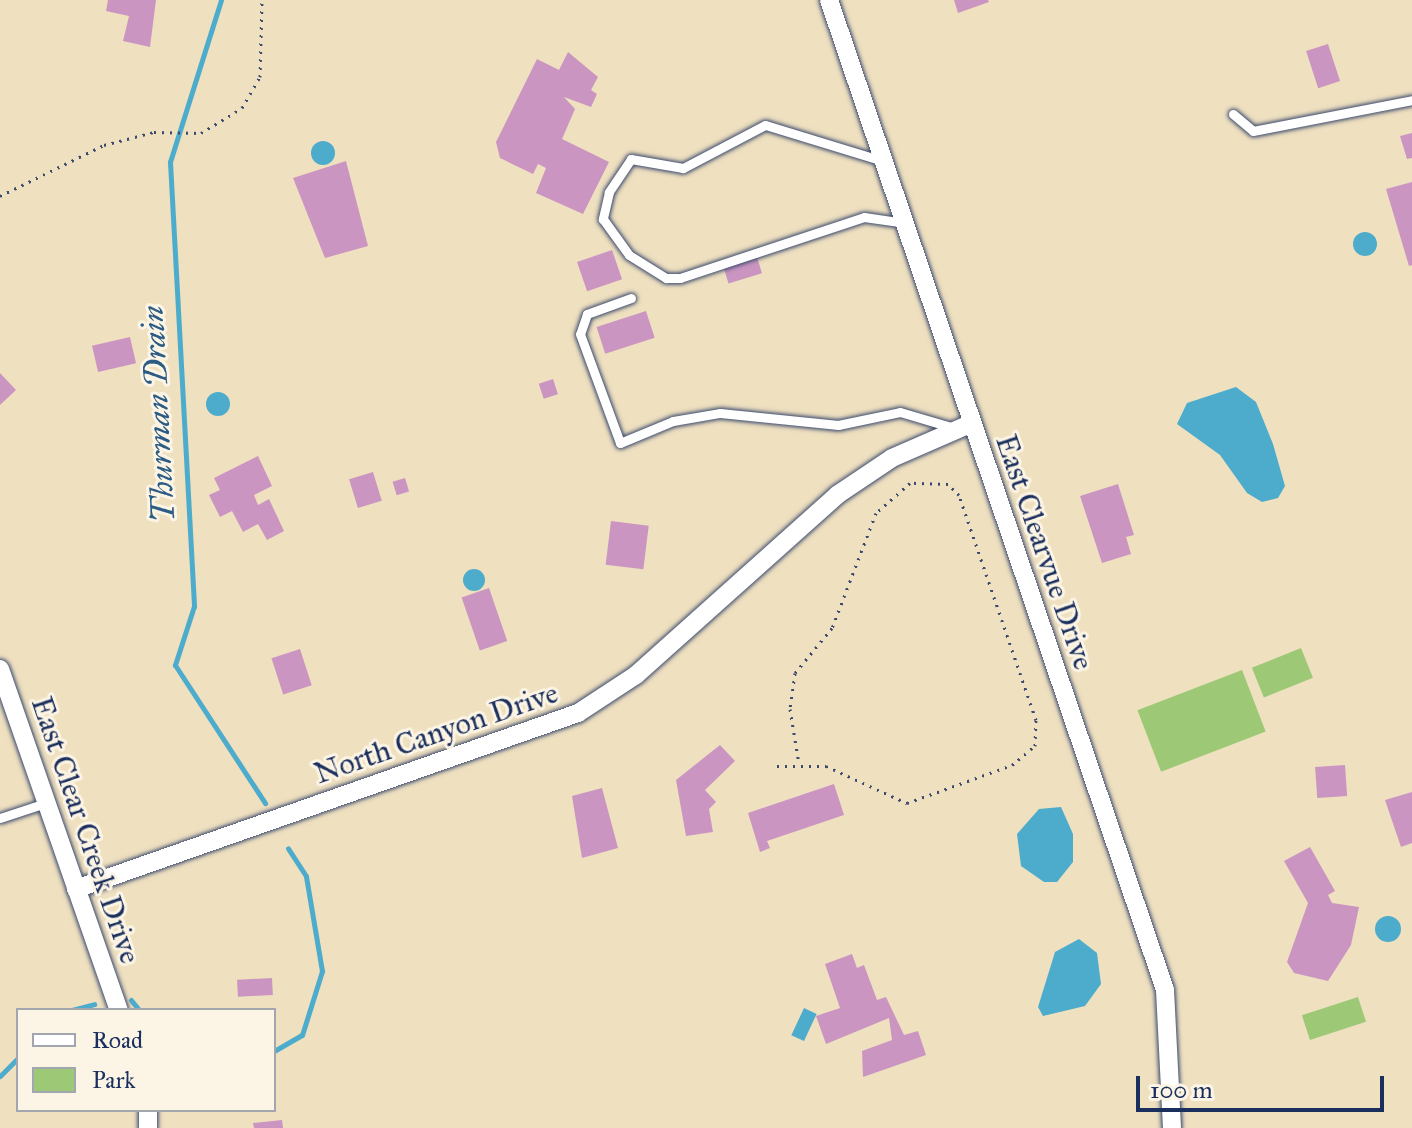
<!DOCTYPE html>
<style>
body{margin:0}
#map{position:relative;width:1412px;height:1128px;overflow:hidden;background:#efe0c0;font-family:"IM FELL Great Primer",serif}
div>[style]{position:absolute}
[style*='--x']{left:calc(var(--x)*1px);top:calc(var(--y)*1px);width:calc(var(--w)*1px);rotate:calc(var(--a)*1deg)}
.green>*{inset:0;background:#9dc976;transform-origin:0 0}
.water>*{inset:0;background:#4daccc;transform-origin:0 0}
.round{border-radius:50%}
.stream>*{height:5px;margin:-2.5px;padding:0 2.5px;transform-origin:2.5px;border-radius:2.5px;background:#4daccc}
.building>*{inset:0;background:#cb95c1;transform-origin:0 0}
.path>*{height:3px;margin-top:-1.5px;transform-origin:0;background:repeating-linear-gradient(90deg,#3b4a6d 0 2px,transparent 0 8px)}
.roads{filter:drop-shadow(0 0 2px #3b4a6d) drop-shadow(0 0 2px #3b4a6d)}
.lane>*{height:9px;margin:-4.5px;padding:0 4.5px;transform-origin:4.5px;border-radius:4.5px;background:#fff}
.street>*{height:18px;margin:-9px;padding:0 9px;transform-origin:9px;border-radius:9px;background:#fff}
span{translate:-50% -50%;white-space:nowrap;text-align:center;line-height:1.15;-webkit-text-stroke:6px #fcf5e5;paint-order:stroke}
.street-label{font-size:30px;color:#1b2f5e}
.water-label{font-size:32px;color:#2c5b84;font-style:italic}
.legend{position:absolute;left:16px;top:1008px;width:260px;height:104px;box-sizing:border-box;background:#fcf5e5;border:2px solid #a2a6af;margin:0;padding:10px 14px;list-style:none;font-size:24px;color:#1b2f5e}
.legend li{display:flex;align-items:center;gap:16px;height:40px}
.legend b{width:40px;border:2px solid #a2a6af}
.scale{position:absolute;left:1136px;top:1076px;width:248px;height:36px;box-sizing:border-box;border:4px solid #1b2f5e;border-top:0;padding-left:10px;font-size:24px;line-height:28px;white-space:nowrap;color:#1b2f5e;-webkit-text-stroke:6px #fcf5e5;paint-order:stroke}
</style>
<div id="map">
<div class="green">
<i style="left:1301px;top:648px;width:32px;height:53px;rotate:68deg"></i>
<i style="left:1242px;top:670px;width:66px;height:112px;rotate:69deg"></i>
<i style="left:1358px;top:997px;width:26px;height:59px;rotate:72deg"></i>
</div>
<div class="water">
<i class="round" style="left:311px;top:141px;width:24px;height:24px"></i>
<i class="round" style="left:1353px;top:232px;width:24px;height:24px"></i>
<i style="clip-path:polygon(1236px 387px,1256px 402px,1273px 444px,1285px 486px,1278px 498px,1262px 502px,1247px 493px,1220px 455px,1177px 424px,1187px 403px)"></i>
<i class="round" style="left:206px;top:392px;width:24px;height:24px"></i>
<i class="round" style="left:463px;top:569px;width:22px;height:22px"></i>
<i style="clip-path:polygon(1061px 807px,1073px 834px,1073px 862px,1057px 882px,1044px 882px,1021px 866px,1017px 834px,1039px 809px)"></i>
<i class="round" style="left:1375px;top:916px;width:26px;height:26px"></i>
<i style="clip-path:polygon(1079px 939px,1097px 953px,1101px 984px,1085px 1006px,1043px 1016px,1038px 1007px,1055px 952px)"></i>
<i style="left:804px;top:1008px;width:14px;height:30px;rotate:25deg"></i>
</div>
<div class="stream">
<i style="--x:221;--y:0;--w:170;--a:107.5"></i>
<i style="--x:170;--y:162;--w:445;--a:86.9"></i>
<i style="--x:194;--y:606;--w:62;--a:107.9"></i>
<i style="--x:175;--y:665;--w:165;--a:56.9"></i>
<i style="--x:131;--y:1000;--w:13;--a:51"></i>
<i style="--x:72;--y:1010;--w:23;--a:-15"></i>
<i style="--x:274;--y:1051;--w:32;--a:-30"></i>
<i style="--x:302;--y:1035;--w:67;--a:-72.6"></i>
<i style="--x:322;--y:971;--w:96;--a:-99.6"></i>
<i style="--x:306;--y:876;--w:33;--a:-123"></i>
<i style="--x:0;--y:1076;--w:25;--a:-45"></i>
</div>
<div class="building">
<i style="clip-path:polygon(108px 0,156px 0,150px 47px,123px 41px,129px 16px,106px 11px)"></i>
<i style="clip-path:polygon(954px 0,988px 0,989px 2px,958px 13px)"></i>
<i style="left:1328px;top:44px;width:39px;height:23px;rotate:72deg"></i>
<i style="clip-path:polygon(568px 52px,598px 77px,591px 90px,597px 94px,591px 107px,564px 97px,575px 109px,562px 139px,609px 162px,583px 214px,536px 193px,546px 168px,538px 164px,533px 174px,500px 158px,496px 142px,537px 59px,559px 70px)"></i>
<i style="clip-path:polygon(1412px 133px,1412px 158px,1407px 159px,1400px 136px)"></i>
<i style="clip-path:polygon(346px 161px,368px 246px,325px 258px,293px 178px)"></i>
<i style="clip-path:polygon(1412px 182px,1412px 265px,1409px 266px,1386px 189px)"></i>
<i style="left:612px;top:250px;width:31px;height:37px;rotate:71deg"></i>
<i style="left:757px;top:257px;width:17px;height:35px;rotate:73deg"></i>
<i style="left:646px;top:311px;width:28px;height:52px;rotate:72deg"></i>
<i style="left:130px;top:337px;width:27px;height:39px;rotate:77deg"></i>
<i style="clip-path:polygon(0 373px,16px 390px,0 405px)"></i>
<i style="left:553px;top:379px;width:16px;height:15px;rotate:72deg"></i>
<i style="clip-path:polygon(258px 456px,272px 486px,254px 495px,258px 505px,269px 499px,284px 531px,267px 540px,258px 524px,243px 532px,232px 511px,220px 517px,209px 495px,220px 490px,214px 478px)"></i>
<i style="left:373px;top:472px;width:30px;height:25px;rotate:73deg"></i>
<i style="left:405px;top:478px;width:14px;height:13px;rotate:73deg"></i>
<i style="clip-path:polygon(1118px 484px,1134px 535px,1126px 537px,1131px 554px,1102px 563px,1080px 496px)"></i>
<i style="left:611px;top:521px;width:38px;height:44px;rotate:7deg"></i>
<i style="left:489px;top:588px;width:56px;height:29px;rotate:71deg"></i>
<i style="left:300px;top:649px;width:38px;height:30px;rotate:72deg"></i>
<i style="clip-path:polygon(720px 745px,735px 761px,705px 790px,716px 802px,709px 809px,713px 832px,686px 836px,676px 780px)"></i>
<i style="left:1345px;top:765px;width:31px;height:30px;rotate:86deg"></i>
<i style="clip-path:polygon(834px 784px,844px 815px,767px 841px,770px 848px,760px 852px,748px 813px)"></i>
<i style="clip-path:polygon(602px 788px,618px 848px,582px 858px,572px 796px)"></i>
<i style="clip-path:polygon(1412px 792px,1412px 843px,1401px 847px,1385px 800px)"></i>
<i style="clip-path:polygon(1310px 847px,1335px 891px,1328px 895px,1332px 903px,1359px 907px,1351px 945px,1328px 981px,1294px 973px,1287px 962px,1308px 903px,1284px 861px)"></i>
<i style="clip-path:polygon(852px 954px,857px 968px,864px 965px,877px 1000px,886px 997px,904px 1035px,918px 1031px,926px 1055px,863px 1077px,862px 1051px,892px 1040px,889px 1018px,826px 1044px,816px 1016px,840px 1008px,825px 964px)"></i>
<i style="left:272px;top:978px;width:17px;height:35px;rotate:87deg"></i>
<i style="clip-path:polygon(282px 1120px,283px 1128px,254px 1128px,253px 1123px)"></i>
</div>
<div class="path">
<i style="--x:0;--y:196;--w:116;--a:-26.1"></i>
<i style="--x:104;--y:145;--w:52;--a:-14.6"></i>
<i style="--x:154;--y:132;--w:47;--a:1.2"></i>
<i style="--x:201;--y:133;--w:48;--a:-31.4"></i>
<i style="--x:242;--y:108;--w:36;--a:-60"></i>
<i style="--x:260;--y:77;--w:77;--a:-88.5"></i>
<i style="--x:777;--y:766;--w:49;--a:0"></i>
<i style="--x:826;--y:766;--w:89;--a:24.6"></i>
<i style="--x:907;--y:803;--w:112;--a:-19.9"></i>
<i style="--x:1012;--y:765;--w:30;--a:-40"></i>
<i style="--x:1035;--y:746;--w:26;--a:-88"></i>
<i style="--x:1036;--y:720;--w:238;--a:-108.9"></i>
<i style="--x:959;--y:495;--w:16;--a:-135"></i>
<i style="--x:948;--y:484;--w:38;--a:-178"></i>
<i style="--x:910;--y:483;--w:45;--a:138.6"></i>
<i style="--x:876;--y:513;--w:123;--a:110.9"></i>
<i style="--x:832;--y:628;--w:58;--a:129.4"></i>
<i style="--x:795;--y:673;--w:36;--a:98"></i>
<i style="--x:790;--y:709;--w:56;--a:80.7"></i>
</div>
<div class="roads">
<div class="lane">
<i style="--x:1233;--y:114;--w:26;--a:40"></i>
<i style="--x:1253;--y:131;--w:162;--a:-11"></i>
<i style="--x:883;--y:161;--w:123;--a:-163"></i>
<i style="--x:765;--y:125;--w:93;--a:152.3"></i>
<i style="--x:683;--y:168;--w:53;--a:-170.2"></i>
<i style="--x:631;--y:159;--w:40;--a:124"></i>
<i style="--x:609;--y:192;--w:28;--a:103"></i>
<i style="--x:603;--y:219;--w:44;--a:54.2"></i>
<i style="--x:629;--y:255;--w:44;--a:31.9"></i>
<i style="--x:666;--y:278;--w:14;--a:0"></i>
<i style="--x:680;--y:278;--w:194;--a:-18.3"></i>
<i style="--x:864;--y:217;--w:41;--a:8.3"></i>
<i style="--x:631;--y:298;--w:47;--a:160"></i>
<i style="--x:587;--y:314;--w:21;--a:109"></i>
<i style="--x:580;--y:334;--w:116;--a:69.8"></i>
<i style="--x:620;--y:443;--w:57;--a:-22.5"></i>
<i style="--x:673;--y:421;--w:48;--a:-9.7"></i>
<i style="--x:720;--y:413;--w:119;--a:5.8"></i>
<i style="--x:838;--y:425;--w:63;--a:-11.8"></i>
<i style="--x:900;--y:412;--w:56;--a:16.5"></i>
<i style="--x:0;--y:818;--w:48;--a:-18.1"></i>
</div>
<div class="street">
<i style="--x:829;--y:0;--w:1045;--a:71.25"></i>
<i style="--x:1165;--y:990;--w:138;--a:87.1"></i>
<i style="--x:0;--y:669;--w:361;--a:70.8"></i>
<i style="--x:76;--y:889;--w:532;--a:-19.32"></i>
<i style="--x:578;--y:713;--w:69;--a:-33.2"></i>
<i style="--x:636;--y:675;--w:270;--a:-41.8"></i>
<i style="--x:837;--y:495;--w:66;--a:-33.9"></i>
<i style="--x:892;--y:458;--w:87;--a:-23.6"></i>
<i style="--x:148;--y:1110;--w:18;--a:90"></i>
</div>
</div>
<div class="street-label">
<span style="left:1045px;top:552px;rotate:71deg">East Clearvue Drive</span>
<span style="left:436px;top:733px;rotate:-19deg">North Canyon Drive</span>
<span style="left:86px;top:830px;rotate:71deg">East Clear Creek Drive</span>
</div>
<div class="water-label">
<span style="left:159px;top:414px;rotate:-93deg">Thurman Drain</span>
</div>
<ul class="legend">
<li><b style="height:10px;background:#fff"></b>Road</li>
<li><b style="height:22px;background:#9dc976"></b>Park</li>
</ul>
<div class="scale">100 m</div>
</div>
